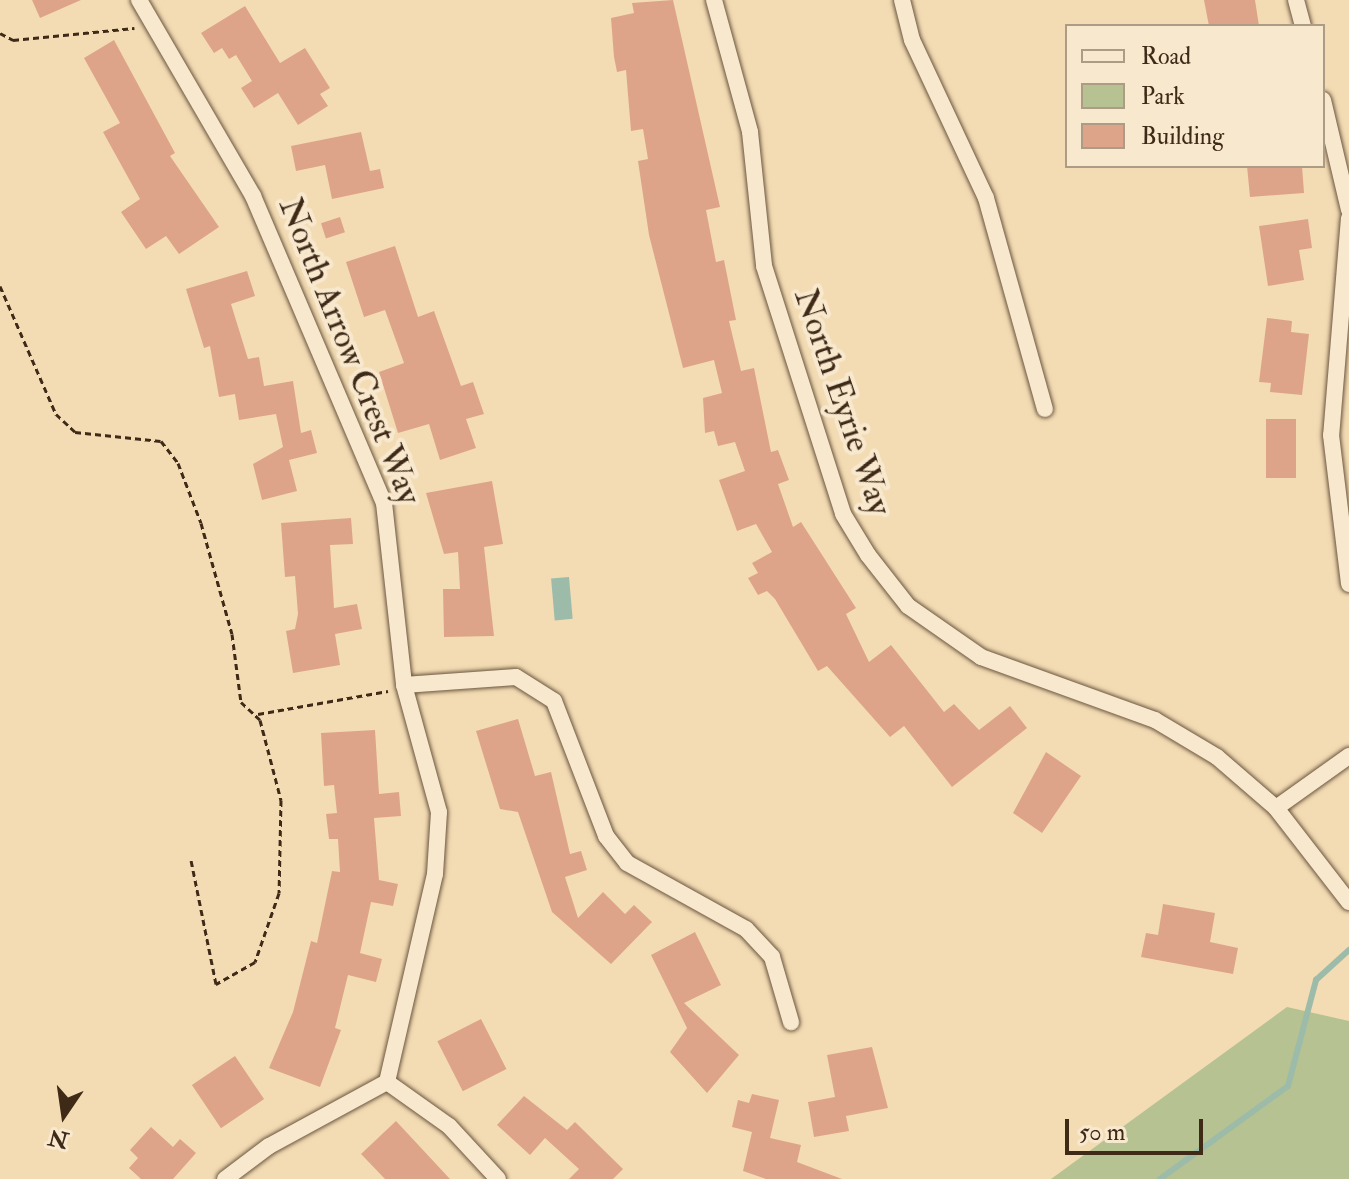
<!DOCTYPE html>
<style>
body{margin:0}
#map{position:relative;width:1349px;height:1179px;overflow:hidden;background:#f3dcb4;font-family:"IM FELL Double Pica",serif}
div>[style]{position:absolute}
[style*='--x']{left:calc(var(--x)*1px);top:calc(var(--y)*1px);width:calc(var(--w)*1px);rotate:calc(var(--a)*1deg)}
.green>*{inset:0;background:#b6c291}
.water>*{inset:0;background:#9cbca9;transform-origin:0 0}
.stream>*{height:6px;margin:-3px;padding:0 3px;transform-origin:3px;border-radius:3px;background:#9cbca9}
.building>*{inset:0;background:#dea48a;transform-origin:0 0}
.path>*{height:3px;margin-top:-1.5px;transform-origin:0;background:repeating-linear-gradient(90deg,#3f2a18 0 6px,transparent 0 10px)}
.roads{filter:drop-shadow(0 0 2px #6c563f) drop-shadow(0 0 2px #6c563f)}
.street>*{height:16px;margin:-8px;padding:0 8px;transform-origin:8px;border-radius:8px;background:#f7e8ce}
span{translate:-50% -50%;white-space:nowrap;text-align:center;line-height:1.15;-webkit-text-stroke:8px #f7e8ce;paint-order:stroke}
.street-label{font-size:34px;color:#3f2a18}
.legend{position:absolute;left:1065px;top:24px;width:260px;height:144px;box-sizing:border-box;background:#f7e8ce;border:2px solid #ad9c85;margin:0;padding:10px 14px;list-style:none;font-size:24px;color:#3f2a18}
.legend li{display:flex;align-items:center;gap:16px;height:40px}
.legend b{width:40px;border:2px solid #ad9c85}
.north{position:absolute;left:24px;top:1075px;width:80px;height:80px;-webkit-text-stroke:6px #f7e8ce;paint-order:stroke;rotate:193deg;font-size:22px;font-weight:700;line-height:32px;text-align:center;color:#3f2a18}
.north::after{content:'';display:block;margin:auto;width:28px;height:36px;background:#3f2a18;clip-path:polygon(50% 0,100% 100%,50% 72%,0 100%)}
.scale{position:absolute;left:1065px;top:1119px;width:138px;height:36px;box-sizing:border-box;border:4px solid #3f2a18;border-top:0;padding-left:10px;font-size:24px;line-height:28px;white-space:nowrap;color:#3f2a18;-webkit-text-stroke:6px #f7e8ce;paint-order:stroke}
</style>
<div id="map">
<div class="green">
<i style="clip-path:polygon(1287px 1007px,1349px 1021px,1349px 1179px,1051px 1179px)"></i>
</div>
<div class="water">
<i style="left:569px;top:577px;width:42px;height:18px;rotate:85deg"></i>
</div>
<div class="stream">
<i style="--x:1160;--y:1179;--w:158;--a:-36"></i>
<i style="--x:1288;--y:1086;--w:110;--a:-75.2"></i>
<i style="--x:1316;--y:980;--w:45;--a:-42.3"></i>
</div>
<div class="building">
<i style="clip-path:polygon(32px 0,81px 0,40px 18px)"></i>
<i style="clip-path:polygon(673px 0,720px 207px,706px 210px,716px 262px,724px 260px,736px 320px,729px 321px,741px 371px,754px 368px,771px 452px,778px 450px,789px 480px,778px 484px,793px 527px,801px 522px,856px 608px,846px 614px,869px 662px,891px 645px,944px 712px,954px 704px,979px 730px,1010px 706px,1027px 728px,952px 787px,904px 726px,890px 737px,827px 666px,818px 671px,775px 599px,767px 591px,758px 595px,748px 578px,758px 573px,752px 563px,772px 552px,756px 524px,737px 531px,719px 480px,745px 471px,735px 442px,718px 446px,714px 431px,705px 433px,703px 398px,722px 393px,714px 360px,683px 368px,649px 235px,638px 161px,648px 159px,643px 129px,631px 131px,626px 70px,617px 72px,614px 57px,611px 18px,634px 13px,632px 3px)"></i>
<i style="clip-path:polygon(1204px 0,1255px 0,1259px 26px,1209px 26px)"></i>
<i style="clip-path:polygon(245px 6px,280px 63px,305px 48px,330px 88px,320px 94px,328px 106px,298px 125px,278px 93px,254px 108px,241px 88px,252px 81px,236px 55px,229px 59px,222px 48px,214px 53px,201px 33px)"></i>
<i style="clip-path:polygon(114px 40px,175px 153px,170px 156px,219px 227px,179px 254px,166px 236px,146px 249px,121px 212px,140px 199px,103px 132px,120px 123px,84px 58px)"></i>
<i style="clip-path:polygon(361px 132px,370px 171px,380px 169px,384px 188px,332px 199px,325px 165px,296px 171px,291px 146px)"></i>
<i style="clip-path:polygon(1247px 166px,1302px 166px,1304px 193px,1250px 197px)"></i>
<i style="left:340px;top:217px;width:16px;height:20px;rotate:72deg"></i>
<i style="clip-path:polygon(1308px 219px,1312px 248px,1299px 250px,1304px 280px,1268px 286px,1259px 226px)"></i>
<i style="clip-path:polygon(395px 246px,418px 317px,434px 311px,461px 386px,473px 382px,484px 414px,466px 419px,476px 448px,440px 460px,429px 424px,398px 433px,379px 372px,404px 363px,385px 310px,364px 317px,346px 262px)"></i>
<i style="clip-path:polygon(247px 271px,255px 296px,231px 304px,248px 359px,259px 357px,264px 386px,293px 381px,301px 433px,311px 430px,317px 453px,289px 460px,297px 491px,262px 500px,253px 464px,283px 447px,276px 414px,239px 420px,235px 394px,219px 397px,210px 346px,204px 348px,186px 289px)"></i>
<i style="clip-path:polygon(1267px 318px,1292px 321px,1291px 332px,1309px 334px,1302px 395px,1270px 392px,1271px 383px,1259px 382px)"></i>
<i style="left:1266px;top:419px;width:30px;height:59px"></i>
<i style="clip-path:polygon(492px 481px,503px 544px,484px 547px,494px 636px,444px 637px,443px 589px,460px 589px,458px 552px,444px 554px,426px 493px)"></i>
<i style="clip-path:polygon(351px 518px,353px 544px,330px 545px,334px 608px,357px 604px,362px 629px,335px 634px,340px 665px,293px 673px,286px 631px,295px 629px,298px 614px,295px 576px,285px 577px,281px 523px)"></i>
<i style="clip-path:polygon(518px 719px,535px 776px,551px 772px,570px 854px,581px 851px,587px 870px,565px 877px,578px 918px,603px 892px,625px 914px,634px 905px,652px 922px,611px 964px,552px 912px,518px 812px,500px 809px,476px 731px)"></i>
<i style="clip-path:polygon(375px 730px,379px 794px,399px 792px,401px 816px,374px 818px,379px 880px,398px 884px,393px 906px,371px 902px,360px 953px,382px 959px,376px 982px,348px 975px,335px 1028px,341px 1030px,320px 1087px,269px 1068px,293px 1012px,311px 941px,317px 943px,332px 871px,340px 872px,338px 839px,329px 839px,326px 814px,337px 813px,334px 785px,324px 786px,321px 733px)"></i>
<i style="clip-path:polygon(1046px 752px,1081px 776px,1042px 833px,1013px 813px)"></i>
<i style="clip-path:polygon(1163px 904px,1215px 913px,1210px 942px,1238px 948px,1233px 974px,1141px 957px,1146px 933px,1158px 935px)"></i>
<i style="clip-path:polygon(695px 932px,721px 985px,684px 1003px,739px 1055px,707px 1093px,670px 1052px,687px 1028px,651px 955px)"></i>
<i style="left:481px;top:1019px;width:56px;height:49px;rotate:63deg"></i>
<i style="clip-path:polygon(872px 1047px,888px 1108px,846px 1116px,849px 1131px,814px 1137px,808px 1102px,835px 1097px,827px 1055px)"></i>
<i style="left:235px;top:1056px;width:52px;height:52px;rotate:56deg"></i>
<i style="clip-path:polygon(752px 1094px,779px 1100px,770px 1138px,801px 1145px,797px 1162px,842px 1179px,766px 1179px,743px 1171px,752px 1132px,732px 1127px,738px 1100px,749px 1103px)"></i>
<i style="clip-path:polygon(524px 1096px,567px 1130px,575px 1122px,623px 1169px,613px 1179px,569px 1179px,579px 1169px,545px 1138px,530px 1155px,497px 1125px)"></i>
<i style="clip-path:polygon(396px 1121px,450px 1179px,385px 1179px,361px 1154px)"></i>
<i style="clip-path:polygon(151px 1127px,173px 1147px,180px 1139px,196px 1153px,173px 1179px,141px 1179px,129px 1168px,138px 1158px,130px 1150px)"></i>
</div>
<div class="path">
<i style="--x:0;--y:33;--w:15;--a:28"></i>
<i style="--x:13;--y:40;--w:122;--a:-5.7"></i>
<i style="--x:0;--y:286;--w:140;--a:66.4"></i>
<i style="--x:56;--y:414;--w:26;--a:43"></i>
<i style="--x:75;--y:432;--w:86;--a:6"></i>
<i style="--x:161;--y:441;--w:28;--a:52"></i>
<i style="--x:178;--y:463;--w:64;--a:69"></i>
<i style="--x:201;--y:523;--w:115;--a:74.4"></i>
<i style="--x:232;--y:634;--w:69;--a:82.5"></i>
<i style="--x:241;--y:702;--w:26;--a:43"></i>
<i style="--x:260;--y:720;--w:83;--a:75.3"></i>
<i style="--x:281;--y:800;--w:93;--a:91.2"></i>
<i style="--x:279;--y:893;--w:73;--a:109.2"></i>
<i style="--x:255;--y:962;--w:45;--a:150.6"></i>
<i style="--x:216;--y:984;--w:126;--a:-101.4"></i>
<i style="--x:258;--y:714;--w:132;--a:-10"></i>
</div>
<div class="roads">
<div class="street">
<i style="--x:139;--y:0;--w:227;--a:59.8"></i>
<i style="--x:253;--y:196;--w:334;--a:66.9"></i>
<i style="--x:384;--y:503;--w:183;--a:83.7"></i>
<i style="--x:404;--y:685;--w:132;--a:74.6"></i>
<i style="--x:439;--y:812;--w:62;--a:93.7"></i>
<i style="--x:435;--y:874;--w:213;--a:103"></i>
<i style="--x:387;--y:1082;--w:134;--a:151.5"></i>
<i style="--x:269;--y:1146;--w:55;--a:143.1"></i>
<i style="--x:714;--y:0;--w:137;--a:74.7"></i>
<i style="--x:750;--y:132;--w:135;--a:84"></i>
<i style="--x:764;--y:266;--w:260;--a:72.3"></i>
<i style="--x:843;--y:514;--w:48;--a:58.6"></i>
<i style="--x:868;--y:555;--w:65;--a:51.9"></i>
<i style="--x:908;--y:606;--w:89;--a:34.9"></i>
<i style="--x:981;--y:657;--w:185;--a:19.9"></i>
<i style="--x:1155;--y:720;--w:72;--a:30.8"></i>
<i style="--x:1217;--y:757;--w:78;--a:40.8"></i>
<i style="--x:1276;--y:808;--w:119;--a:52.2"></i>
<i style="--x:902;--y:0;--w:41;--a:76"></i>
<i style="--x:912;--y:40;--w:174;--a:64.9"></i>
<i style="--x:986;--y:198;--w:219;--a:74.4"></i>
<i style="--x:1296;--y:0;--w:27;--a:75"></i>
<i style="--x:1323;--y:100;--w:113;--a:76.7"></i>
<i style="--x:1349;--y:218;--w:218;--a:94.7"></i>
<i style="--x:1331;--y:435;--w:150;--a:83.1"></i>
<i style="--x:404;--y:685;--w:112;--a:-4.1"></i>
<i style="--x:516;--y:677;--w:45;--a:32.3"></i>
<i style="--x:554;--y:701;--w:145;--a:68.9"></i>
<i style="--x:606;--y:836;--w:34;--a:52"></i>
<i style="--x:627;--y:863;--w:136;--a:29"></i>
<i style="--x:746;--y:929;--w:38;--a:47"></i>
<i style="--x:772;--y:957;--w:68;--a:73.7"></i>
<i style="--x:1276;--y:808;--w:90;--a:-35.5"></i>
<i style="--x:387;--y:1082;--w:76;--a:35.4"></i>
<i style="--x:449;--y:1126;--w:72;--a:47.2"></i>
</div>
</div>
<div class="street-label">
<span style="left:350px;top:351px;rotate:68deg">North Arrow Crest Way</span>
<span style="left:843px;top:402px;rotate:71deg">North Eyrie Way</span>
</div>
<ul class="legend">
<li><b style="height:10px;background:#f7e8ce"></b>Road</li>
<li><b style="height:22px;background:#b6c291"></b>Park</li>
<li><b style="height:22px;background:#dea48a"></b>Building</li>
</ul>
<div class="north">N</div>
<div class="scale">50 m</div>
</div>
